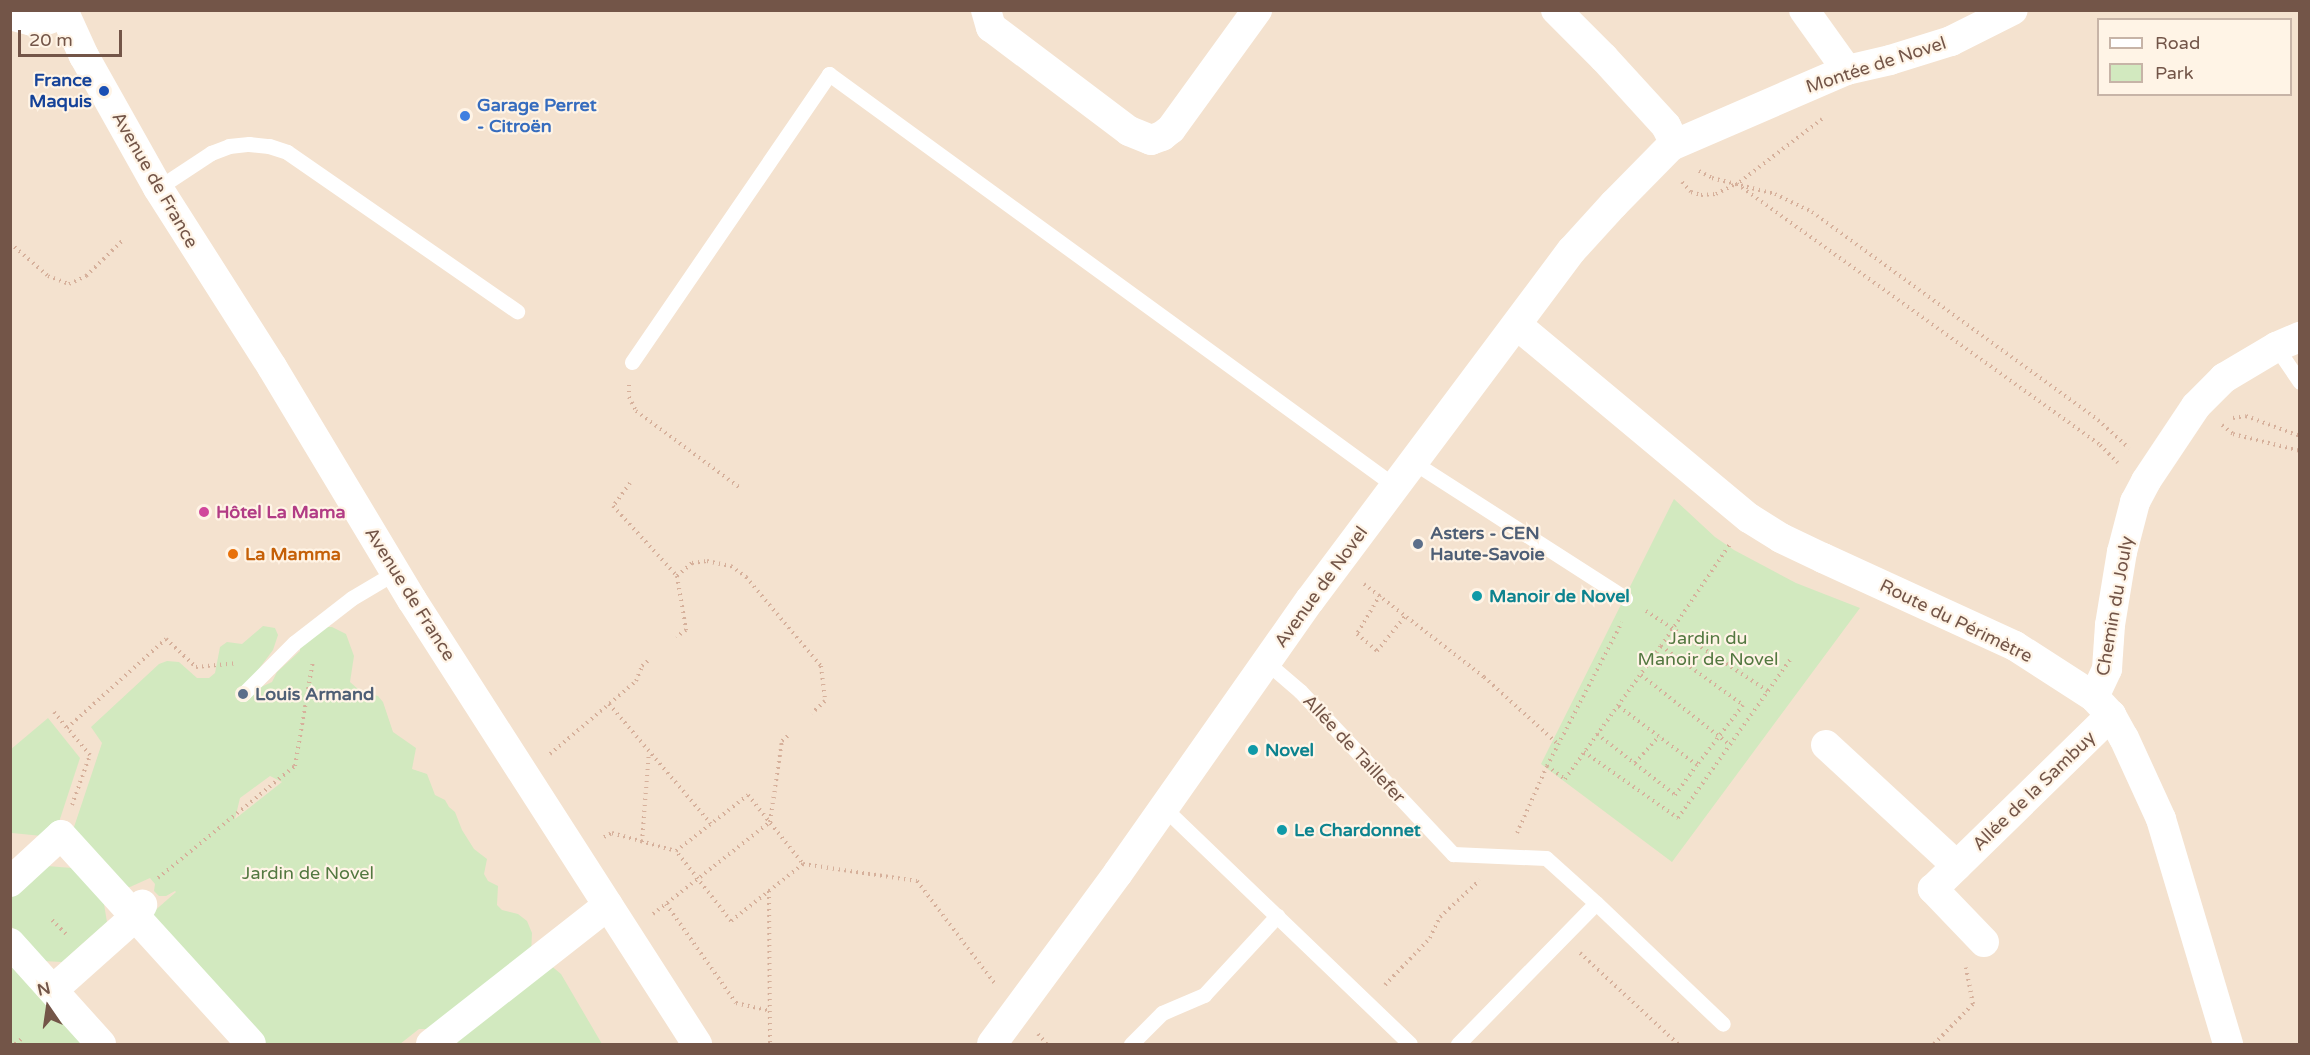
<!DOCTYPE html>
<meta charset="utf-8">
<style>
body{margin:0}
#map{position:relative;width:2310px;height:1055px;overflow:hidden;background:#fcf0e0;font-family:"Varela Round",sans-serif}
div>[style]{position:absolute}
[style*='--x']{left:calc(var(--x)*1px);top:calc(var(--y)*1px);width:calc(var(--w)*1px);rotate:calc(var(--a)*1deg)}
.residential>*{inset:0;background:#f4e2cf}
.green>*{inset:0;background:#d2e9bf}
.path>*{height:4px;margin-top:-2px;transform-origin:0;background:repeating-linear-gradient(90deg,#d6b09b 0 1.5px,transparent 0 6px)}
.lane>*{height:15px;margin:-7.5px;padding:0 7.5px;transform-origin:7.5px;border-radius:7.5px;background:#fff}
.street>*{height:30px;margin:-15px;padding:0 15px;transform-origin:15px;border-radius:15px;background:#fff}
.secondary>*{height:33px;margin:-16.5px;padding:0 16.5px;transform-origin:16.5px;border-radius:16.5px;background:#fff}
.dots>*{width:16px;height:16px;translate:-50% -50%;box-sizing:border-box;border:3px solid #fff4e6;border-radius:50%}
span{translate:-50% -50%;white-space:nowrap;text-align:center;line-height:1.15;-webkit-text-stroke:4.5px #fff4e6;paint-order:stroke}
.street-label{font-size:18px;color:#735548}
.transit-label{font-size:18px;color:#164399;font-weight:700}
.right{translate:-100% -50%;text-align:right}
.shop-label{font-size:18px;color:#366cbe;font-weight:700}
.left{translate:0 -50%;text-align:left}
.hotel-label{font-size:18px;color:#b23c85;font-weight:700}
.service-label{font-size:18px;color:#4e5e75;font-weight:700}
.food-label{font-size:18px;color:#c56008;font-weight:700}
.culture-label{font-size:18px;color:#0d838f;font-weight:700}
.park-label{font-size:18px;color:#537840}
.frame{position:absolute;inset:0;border:12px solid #735548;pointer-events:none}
.legend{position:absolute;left:2097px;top:18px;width:195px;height:78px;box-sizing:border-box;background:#fff4e6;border:2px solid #c7b4a7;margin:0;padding:8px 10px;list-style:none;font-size:18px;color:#735548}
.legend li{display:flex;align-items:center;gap:12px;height:30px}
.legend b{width:30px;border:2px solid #c7b4a7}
.north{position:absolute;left:18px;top:977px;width:60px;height:60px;-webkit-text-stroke:4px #fff4e6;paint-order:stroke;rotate:347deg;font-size:16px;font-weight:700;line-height:24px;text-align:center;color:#735548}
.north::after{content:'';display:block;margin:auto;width:21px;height:27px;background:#735548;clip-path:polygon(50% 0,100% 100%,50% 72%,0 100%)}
.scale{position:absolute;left:18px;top:30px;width:104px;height:27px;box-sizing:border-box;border:3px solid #735548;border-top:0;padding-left:8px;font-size:18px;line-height:21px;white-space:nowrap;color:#735548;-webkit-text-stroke:4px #fff4e6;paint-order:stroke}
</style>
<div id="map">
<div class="residential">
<i style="clip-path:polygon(evenodd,11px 11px,2299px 11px,2299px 1044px,11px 1044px,11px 11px,2098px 20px,2290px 20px,2290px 94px,2098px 94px,2098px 20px)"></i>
</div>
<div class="green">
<i style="clip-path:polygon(1674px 499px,1715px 537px,1734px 550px,1796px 583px,1860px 608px,1672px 862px,1541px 764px)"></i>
<i style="clip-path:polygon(evenodd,263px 626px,275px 628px,278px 635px,273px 650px,255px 674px,250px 692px,272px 682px,277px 672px,300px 651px,300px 643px,323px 627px,332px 627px,346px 634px,354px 656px,350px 682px,359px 690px,378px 696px,383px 702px,393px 732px,416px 748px,412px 769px,427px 774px,435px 795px,445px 800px,449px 807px,455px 812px,462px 830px,474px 849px,487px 859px,484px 874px,488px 881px,498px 886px,497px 905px,502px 910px,518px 914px,527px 921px,532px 933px,531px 956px,549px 964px,561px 974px,602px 1044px,460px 1044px,435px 1029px,419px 1029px,400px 1044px,266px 1044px,151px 914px,176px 892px,175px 891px,166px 896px,159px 896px,154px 891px,155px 884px,150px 878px,130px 887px,119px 886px,73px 830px,102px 743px,91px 727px,159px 664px,167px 661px,179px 662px,197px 678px,209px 678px,215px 673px,220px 647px,227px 642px,242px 644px,263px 626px,270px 776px,282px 782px,235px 819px,240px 798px,270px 776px)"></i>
<i style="clip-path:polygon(48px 718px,80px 758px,59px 822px,42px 836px,12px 833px,10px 750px)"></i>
<i style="clip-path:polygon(47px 866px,72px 868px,103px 898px,107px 922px,62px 962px,43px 961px,11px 926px,11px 897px)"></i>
<i style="clip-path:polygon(10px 968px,20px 968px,86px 1044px,11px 1044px)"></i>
</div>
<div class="path">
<i style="--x:1822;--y:119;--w:107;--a:142.6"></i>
<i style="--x:1737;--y:184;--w:447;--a:35.7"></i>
<i style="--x:2100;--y:445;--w:25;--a:45"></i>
<i style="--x:1699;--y:171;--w:15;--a:28"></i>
<i style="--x:1712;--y:178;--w:65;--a:14.3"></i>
<i style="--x:1775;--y:194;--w:41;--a:25.9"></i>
<i style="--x:1812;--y:212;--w:354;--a:36"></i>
<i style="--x:2098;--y:420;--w:42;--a:42.1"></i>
<i style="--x:1682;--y:182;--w:13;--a:48"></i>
<i style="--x:1691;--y:192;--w:10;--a:17"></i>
<i style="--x:1701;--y:195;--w:15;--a:-4"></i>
<i style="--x:1716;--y:194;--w:22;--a:-27"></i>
<i style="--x:10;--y:243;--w:50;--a:41"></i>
<i style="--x:48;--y:276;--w:22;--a:21"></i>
<i style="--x:69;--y:284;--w:19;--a:-25"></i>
<i style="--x:86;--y:276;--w:50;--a:-44.2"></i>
<i style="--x:629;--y:385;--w:12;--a:90"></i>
<i style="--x:629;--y:397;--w:16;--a:63"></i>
<i style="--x:636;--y:411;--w:129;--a:36.5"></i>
<i style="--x:2233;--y:418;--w:13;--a:-9"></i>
<i style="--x:2246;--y:416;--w:58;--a:20.3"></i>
<i style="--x:2222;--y:425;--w:14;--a:39"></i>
<i style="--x:2233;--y:434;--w:69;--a:14.2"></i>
<i style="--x:630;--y:483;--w:29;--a:126"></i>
<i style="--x:613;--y:506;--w:95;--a:47.6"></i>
<i style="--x:677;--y:576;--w:55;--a:80.5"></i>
<i style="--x:686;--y:630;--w:12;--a:145"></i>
<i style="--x:677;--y:576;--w:20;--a:-41"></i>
<i style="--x:692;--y:563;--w:15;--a:-8"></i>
<i style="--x:707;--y:561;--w:25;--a:12"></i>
<i style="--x:731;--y:566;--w:19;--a:36"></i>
<i style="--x:746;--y:577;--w:116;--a:49.9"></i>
<i style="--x:821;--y:666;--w:35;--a:83"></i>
<i style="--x:825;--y:701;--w:18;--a:137"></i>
<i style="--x:1364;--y:584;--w:152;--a:37.8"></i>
<i style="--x:1484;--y:677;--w:100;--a:42.2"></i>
<i style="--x:1380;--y:595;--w:45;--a:120.5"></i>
<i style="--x:1357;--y:634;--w:26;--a:40"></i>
<i style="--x:1377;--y:651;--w:46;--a:-51.1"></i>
<i style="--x:1646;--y:611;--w:146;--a:33.3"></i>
<i style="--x:1661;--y:646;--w:101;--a:35.7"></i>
<i style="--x:1743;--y:705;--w:76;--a:127.5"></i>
<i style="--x:1641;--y:675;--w:113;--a:38.2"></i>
<i style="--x:609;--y:704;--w:157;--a:49.6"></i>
<i style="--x:54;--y:712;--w:21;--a:51"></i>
<i style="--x:1597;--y:734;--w:99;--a:38"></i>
<i style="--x:1675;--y:795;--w:37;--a:-54"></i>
<i style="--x:1697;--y:765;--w:99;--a:-143.2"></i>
<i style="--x:1584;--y:752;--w:115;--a:35.1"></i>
<i style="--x:1678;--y:818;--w:197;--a:-54.7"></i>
<i style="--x:550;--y:754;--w:113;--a:-40.3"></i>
<i style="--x:636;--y:681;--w:16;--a:-68"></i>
<i style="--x:642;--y:666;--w:11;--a:-41"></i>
<i style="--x:1635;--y:763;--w:36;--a:-48"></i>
<i style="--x:1547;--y:766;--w:22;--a:36"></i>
<i style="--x:1565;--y:779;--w:164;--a:-54.2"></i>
<i style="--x:1661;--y:646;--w:123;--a:-55.9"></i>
<i style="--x:72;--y:805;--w:53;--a:-70.2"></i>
<i style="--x:90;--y:755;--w:35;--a:-130"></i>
<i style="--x:67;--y:728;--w:133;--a:-42"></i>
<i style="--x:166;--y:639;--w:41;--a:43"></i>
<i style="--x:196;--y:667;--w:42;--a:-5.4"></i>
<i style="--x:1517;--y:833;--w:73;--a:-65.9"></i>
<i style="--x:1547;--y:766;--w:162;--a:-62.5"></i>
<i style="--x:604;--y:837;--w:9;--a:-27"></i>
<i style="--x:612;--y:833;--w:66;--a:15.7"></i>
<i style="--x:642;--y:842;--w:90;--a:-85.6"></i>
<i style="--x:803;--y:864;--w:92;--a:141.6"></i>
<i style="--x:731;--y:921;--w:89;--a:-128.2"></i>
<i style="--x:676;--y:851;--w:91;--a:-37.9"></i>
<i style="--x:748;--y:795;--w:88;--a:51.4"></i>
<i style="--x:803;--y:864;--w:115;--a:8.5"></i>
<i style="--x:917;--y:881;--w:131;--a:52.8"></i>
<i style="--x:158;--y:878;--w:177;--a:-39.3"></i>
<i style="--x:295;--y:766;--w:107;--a:-80.3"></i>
<i style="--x:769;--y:891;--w:153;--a:89.6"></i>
<i style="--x:666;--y:904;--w:121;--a:54.7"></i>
<i style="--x:736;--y:1003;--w:35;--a:13"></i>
<i style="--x:653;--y:914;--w:149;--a:-38.2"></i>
<i style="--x:770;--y:822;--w:82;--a:-81.6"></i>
<i style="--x:782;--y:741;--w:9;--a:-41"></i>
<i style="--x:52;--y:920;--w:20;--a:45"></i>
<i style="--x:1580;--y:953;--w:134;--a:42.9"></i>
<i style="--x:1385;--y:985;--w:65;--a:-46.2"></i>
<i style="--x:1430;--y:938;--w:23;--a:-65"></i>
<i style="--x:1440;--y:917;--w:54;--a:-42.8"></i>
<i style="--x:1038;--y:1034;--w:13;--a:48"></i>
<i style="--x:15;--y:1044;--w:11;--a:-38"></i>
<i style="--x:1934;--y:1044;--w:56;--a:-45.7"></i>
<i style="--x:1973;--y:1004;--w:37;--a:-101"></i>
</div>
<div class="lane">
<i style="--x:158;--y:188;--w:64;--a:-33.4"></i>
<i style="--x:211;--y:153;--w:19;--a:-21"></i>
<i style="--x:229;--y:146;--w:20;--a:-6"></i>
<i style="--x:249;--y:144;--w:20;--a:6"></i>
<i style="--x:269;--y:146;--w:19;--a:18"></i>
<i style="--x:287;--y:152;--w:280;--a:34.7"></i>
<i style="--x:2276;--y:347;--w:42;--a:55.6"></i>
<i style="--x:632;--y:362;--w:349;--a:-55.6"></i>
<i style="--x:829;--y:74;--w:700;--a:36.05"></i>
<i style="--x:1413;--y:462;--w:252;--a:32.7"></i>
<i style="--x:1266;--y:662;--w:45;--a:40.5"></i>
<i style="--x:1300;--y:691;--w:224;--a:46.8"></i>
<i style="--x:1453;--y:854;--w:93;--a:2.5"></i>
<i style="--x:1546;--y:858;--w:67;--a:42"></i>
<i style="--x:243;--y:694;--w:72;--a:-45"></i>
<i style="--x:294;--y:643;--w:73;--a:-37.8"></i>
<i style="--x:352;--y:598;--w:51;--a:-30.6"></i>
<i style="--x:1163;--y:807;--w:342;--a:43.8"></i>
<i style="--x:1131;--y:1044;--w:44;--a:-45"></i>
<i style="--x:1162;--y:1013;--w:46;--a:-23.2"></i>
<i style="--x:1204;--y:995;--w:108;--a:-47.3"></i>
<i style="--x:1458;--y:1044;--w:197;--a:-45.6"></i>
<i style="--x:1596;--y:903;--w:175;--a:43.6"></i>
</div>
<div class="street">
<i style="--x:63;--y:10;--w:51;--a:65.5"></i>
<i style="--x:84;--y:56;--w:151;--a:60.7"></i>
<i style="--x:158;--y:188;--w:212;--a:57.5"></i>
<i style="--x:272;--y:367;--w:272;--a:59"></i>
<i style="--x:412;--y:600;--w:528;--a:57.3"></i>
<i style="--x:986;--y:10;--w:18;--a:74"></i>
<i style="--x:991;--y:27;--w:173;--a:37"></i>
<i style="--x:1129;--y:131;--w:24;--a:22"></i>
<i style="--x:1151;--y:140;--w:12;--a:-20"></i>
<i style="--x:1162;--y:136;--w:11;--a:-38"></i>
<i style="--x:1171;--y:129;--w:147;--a:-54.1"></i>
<i style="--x:1556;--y:10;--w:68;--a:45"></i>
<i style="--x:1604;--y:58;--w:92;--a:47.6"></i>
<i style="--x:1666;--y:126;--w:13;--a:63"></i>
<i style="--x:1672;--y:138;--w:8;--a:97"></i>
<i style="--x:1804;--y:10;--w:74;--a:54.4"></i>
<i style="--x:1517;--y:325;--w:302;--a:39.8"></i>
<i style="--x:1749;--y:518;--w:38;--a:32"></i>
<i style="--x:1781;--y:538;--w:47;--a:25.5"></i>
<i style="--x:1823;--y:558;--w:211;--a:24.6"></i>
<i style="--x:2015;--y:646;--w:94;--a:32.8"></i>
<i style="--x:2094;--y:697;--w:25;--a:47"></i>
<i style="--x:2111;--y:715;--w:26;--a:61"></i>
<i style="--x:2124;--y:738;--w:89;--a:65.4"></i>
<i style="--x:2161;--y:819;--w:235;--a:73.4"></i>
<i style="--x:2094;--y:697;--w:31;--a:-65"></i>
<i style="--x:2107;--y:669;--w:44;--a:-86.1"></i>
<i style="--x:2110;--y:625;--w:74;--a:-80.7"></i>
<i style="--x:2122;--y:552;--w:52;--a:-75.4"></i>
<i style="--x:2135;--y:502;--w:24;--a:-62"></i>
<i style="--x:2146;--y:481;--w:90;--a:-56.3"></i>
<i style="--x:2196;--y:406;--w:40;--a:-45"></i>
<i style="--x:2224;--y:378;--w:61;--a:-30.8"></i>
<i style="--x:2276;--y:347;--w:26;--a:-23"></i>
<i style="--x:1826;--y:745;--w:178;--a:42.7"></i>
<i style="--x:10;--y:882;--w:69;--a:-42.7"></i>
<i style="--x:61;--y:835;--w:282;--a:47.7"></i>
<i style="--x:1984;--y:942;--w:74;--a:-133.9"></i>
<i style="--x:1933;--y:889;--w:249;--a:-44.3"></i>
<i style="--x:10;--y:943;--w:136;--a:48"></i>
<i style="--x:54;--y:989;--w:110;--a:-41.7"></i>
<i style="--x:136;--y:916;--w:13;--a:-61"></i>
<i style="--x:431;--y:1044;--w:225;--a:-38.1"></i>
<i style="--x:992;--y:1044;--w:212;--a:-53.6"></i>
<i style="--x:1118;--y:873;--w:334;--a:-54.9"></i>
<i style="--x:1310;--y:600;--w:437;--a:-53.2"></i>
<i style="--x:1572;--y:250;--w:62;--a:-47.6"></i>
<i style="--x:1614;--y:204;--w:81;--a:-45.5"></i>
<i style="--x:1671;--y:146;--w:192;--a:-23.4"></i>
<i style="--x:1847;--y:70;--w:44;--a:-13.1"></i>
<i style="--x:1890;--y:60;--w:64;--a:-17.3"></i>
<i style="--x:1951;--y:41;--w:69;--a:-26.6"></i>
</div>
<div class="secondary">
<i style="--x:10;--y:13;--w:23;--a:15"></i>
<i style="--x:32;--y:19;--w:16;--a:-7"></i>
<i style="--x:48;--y:17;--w:15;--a:-28"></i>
</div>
<div class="dots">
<i style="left:104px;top:91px;background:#1a4fb4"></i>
<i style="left:465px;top:116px;background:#3f7fe0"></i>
<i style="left:204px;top:512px;background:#d1479c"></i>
<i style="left:1418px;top:544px;background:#5c6f8a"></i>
<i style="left:233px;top:554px;background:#e8710a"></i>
<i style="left:1477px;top:596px;background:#0f9aa8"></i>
<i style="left:243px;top:694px;background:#5c6f8a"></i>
<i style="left:1253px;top:750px;background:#0f9aa8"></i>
<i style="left:1282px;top:830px;background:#0f9aa8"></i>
</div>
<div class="street-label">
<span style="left:1876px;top:65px;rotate:-18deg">Montée de Novel</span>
<span style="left:155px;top:180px;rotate:60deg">Avenue de France</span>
<span style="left:1321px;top:587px;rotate:-54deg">Avenue de Novel</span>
<span style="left:410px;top:594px;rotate:58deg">Avenue de France</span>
<span style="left:2115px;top:606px;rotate:-80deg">Chemin du Jouly</span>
<span style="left:1956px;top:621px;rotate:26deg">Route du Périmètre</span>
<span style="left:1354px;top:749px;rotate:47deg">Allée de Taillefer</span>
<span style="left:2034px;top:791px;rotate:-44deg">Allée de la Sambuy</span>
</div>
<div class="transit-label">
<span class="right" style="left:92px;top:91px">France<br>Maquis</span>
</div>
<div class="shop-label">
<span class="left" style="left:477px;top:116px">Garage Perret<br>- Citroën</span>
</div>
<div class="hotel-label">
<span class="left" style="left:216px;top:512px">Hôtel La Mama</span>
</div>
<div class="service-label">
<span class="left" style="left:1430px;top:544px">Asters - CEN<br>Haute-Savoie</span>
<span class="left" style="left:255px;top:694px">Louis Armand</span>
</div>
<div class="food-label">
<span class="left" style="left:245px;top:554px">La Mamma</span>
</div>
<div class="culture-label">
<span class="left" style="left:1489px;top:596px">Manoir de Novel</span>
<span class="left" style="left:1265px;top:750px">Novel</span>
<span class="left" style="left:1294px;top:830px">Le Chardonnet</span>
</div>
<div class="park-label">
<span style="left:1708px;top:649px">Jardin du<br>Manoir de Novel</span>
<span style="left:308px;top:873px">Jardin de Novel</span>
</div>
<div class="frame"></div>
<ul class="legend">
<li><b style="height:8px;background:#fff"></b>Road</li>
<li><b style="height:16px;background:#d2e9bf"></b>Park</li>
</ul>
<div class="north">N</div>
<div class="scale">20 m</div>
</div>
